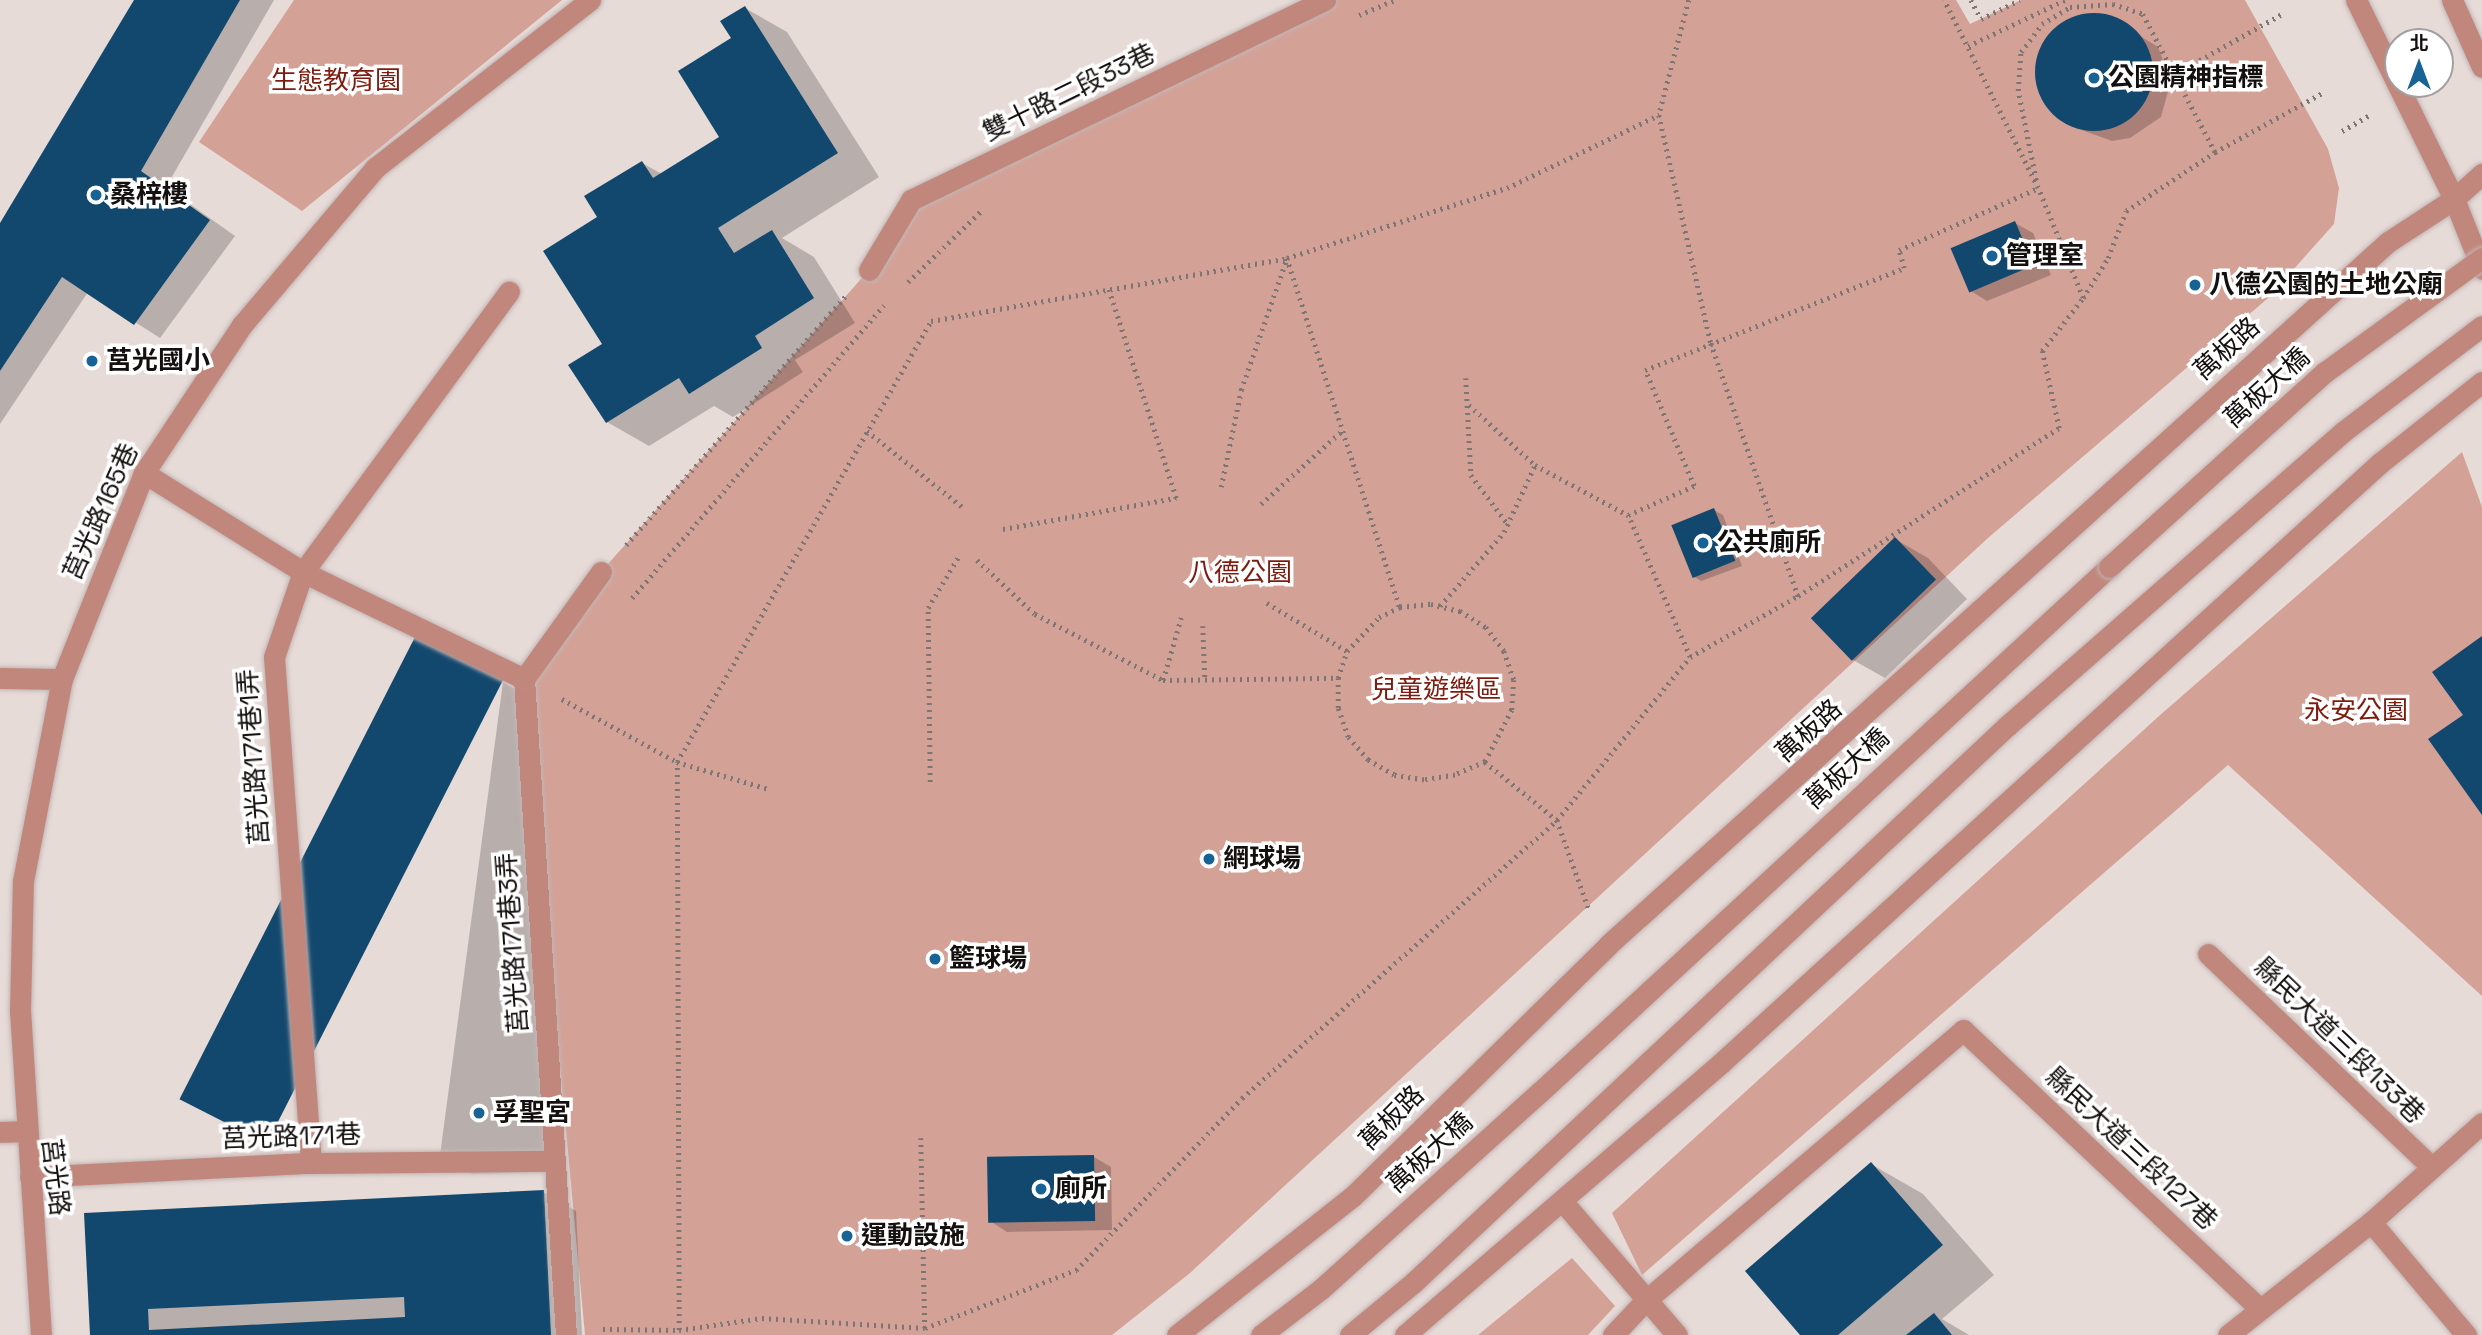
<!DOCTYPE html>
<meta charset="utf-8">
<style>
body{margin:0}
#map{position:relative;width:2482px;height:1335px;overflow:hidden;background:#e7dbd8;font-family:"Space Grotesk","Noto Sans TC",sans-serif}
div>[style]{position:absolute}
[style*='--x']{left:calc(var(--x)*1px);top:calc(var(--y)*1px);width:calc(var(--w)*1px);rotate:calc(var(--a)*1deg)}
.green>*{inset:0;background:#d4a197}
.shadow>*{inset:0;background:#0003}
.building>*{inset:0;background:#13486e;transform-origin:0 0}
.round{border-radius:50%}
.path>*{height:4.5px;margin-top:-2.25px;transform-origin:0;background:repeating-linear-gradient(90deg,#7d7573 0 2px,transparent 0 7px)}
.roads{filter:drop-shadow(0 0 2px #c1b6b4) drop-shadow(0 0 2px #c1b6b4)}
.minor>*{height:21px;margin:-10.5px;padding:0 10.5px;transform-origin:10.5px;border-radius:10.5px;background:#c2877c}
.bridges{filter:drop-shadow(0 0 2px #c1b6b4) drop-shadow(0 0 2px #c1b6b4)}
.minor-bridge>*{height:21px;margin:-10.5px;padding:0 10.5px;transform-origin:10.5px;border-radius:10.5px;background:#c2877c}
.dots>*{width:19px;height:19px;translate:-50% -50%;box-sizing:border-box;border:4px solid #fff;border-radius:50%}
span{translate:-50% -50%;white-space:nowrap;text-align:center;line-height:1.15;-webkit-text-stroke:7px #fff;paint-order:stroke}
.poi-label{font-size:26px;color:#14100f;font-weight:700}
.left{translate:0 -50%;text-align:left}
.park-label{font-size:26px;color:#7d1b0e}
.street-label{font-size:26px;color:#14100f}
.north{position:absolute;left:2384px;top:28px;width:70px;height:70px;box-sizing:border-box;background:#fff;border:2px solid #a19f9f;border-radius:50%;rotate:0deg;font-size:19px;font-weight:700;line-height:28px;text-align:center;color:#14100f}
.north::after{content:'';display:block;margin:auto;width:24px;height:32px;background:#186396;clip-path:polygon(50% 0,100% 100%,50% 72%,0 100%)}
</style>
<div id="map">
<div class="green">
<i style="clip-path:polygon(294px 0,562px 0,302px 211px,199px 142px)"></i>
<i style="clip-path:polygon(1325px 0,1956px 0,1970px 24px,2021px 0,2245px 0,2328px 149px,2339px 188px,2334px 224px,2267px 299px,1988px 538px,1190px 1273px,1112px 1335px,585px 1335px,524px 679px,600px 573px,869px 270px,911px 200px)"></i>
<i style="clip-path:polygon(2462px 452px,2482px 507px,2482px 996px,2228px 765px,1642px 1275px,1612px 1213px,2159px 716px)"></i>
<i style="clip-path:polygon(1572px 1258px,1615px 1306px,1588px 1335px,1478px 1335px)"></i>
</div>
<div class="shadow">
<i style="clip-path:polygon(137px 0,274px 0,166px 187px,235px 236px,160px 338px,88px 292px,0 424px,0 226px)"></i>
<i style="clip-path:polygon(745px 8px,787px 32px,879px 177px,782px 238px,814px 257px,855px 323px,795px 360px,803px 372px,733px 417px,714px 406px,649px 446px,607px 422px,600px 217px,642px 163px,662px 174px,721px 137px,734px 39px)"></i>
<i style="clip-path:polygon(2088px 14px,2108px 16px,2158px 47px,2171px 81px,2161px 117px,2130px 138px,2112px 141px,2076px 128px,2058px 118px,2037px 85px,2042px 46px,2053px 31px)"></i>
<i style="clip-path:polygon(2015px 223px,2033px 233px,2051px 275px,1987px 301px,1969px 290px)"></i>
<i style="clip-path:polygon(1714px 510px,1723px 515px,1742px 566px,1701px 581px,1693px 576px)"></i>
<i style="clip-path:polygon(1895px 539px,1928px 558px,1967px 599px,1885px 678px,1853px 660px)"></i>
<i style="clip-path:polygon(503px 682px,535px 701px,556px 1171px,472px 1174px,440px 1155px)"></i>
<i style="clip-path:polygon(1094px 1157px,1111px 1167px,1112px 1230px,1007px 1232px,990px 1221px)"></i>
<i style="clip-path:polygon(1871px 1164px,1923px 1194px,1994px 1275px,1942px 1319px,1969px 1335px,1802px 1335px)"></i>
<i style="clip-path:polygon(543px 1192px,576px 1211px,582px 1335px,92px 1335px,86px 1215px)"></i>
</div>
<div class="building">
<i style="clip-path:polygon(134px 0,240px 0,141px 171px,210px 220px,134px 325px,62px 277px,0 371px,0 223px)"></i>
<i style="clip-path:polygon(745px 6px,838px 153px,718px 228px,734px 253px,772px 230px,814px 298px,755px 336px,762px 348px,689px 394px,679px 378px,606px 423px,568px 365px,602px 344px,543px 251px,597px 217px,584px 196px,642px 161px,653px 178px,719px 137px,678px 71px,731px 38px,720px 21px)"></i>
<i class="round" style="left:2035px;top:13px;width:118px;height:118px"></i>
<i style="left:2015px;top:221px;width:48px;height:70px;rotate:67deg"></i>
<i style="left:1714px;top:508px;width:57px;height:46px;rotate:68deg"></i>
<i style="left:1895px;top:537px;width:59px;height:117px;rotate:46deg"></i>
<i style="left:416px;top:635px;width:98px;height:521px;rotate:27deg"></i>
<i style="clip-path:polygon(2482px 636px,2482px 815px,2428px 739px,2463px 715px,2432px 672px)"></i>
<i style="left:1094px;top:1155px;width:66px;height:107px;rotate:89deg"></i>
<i style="clip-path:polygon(1871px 1162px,1943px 1245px,1838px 1335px,1800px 1335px,1745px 1271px)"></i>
<i style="clip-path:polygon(evenodd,544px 1190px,551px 1335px,90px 1335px,84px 1213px,544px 1190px,404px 1297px,405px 1317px,149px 1330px,148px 1309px,404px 1297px)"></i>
<i style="clip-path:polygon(1934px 1313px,1952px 1335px,1906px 1335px)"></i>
</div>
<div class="path">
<i style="--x:1689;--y:0;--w:119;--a:104.6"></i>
<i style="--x:1659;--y:115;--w:234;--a:77.2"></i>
<i style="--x:1711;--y:343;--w:268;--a:71"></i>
<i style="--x:1971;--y:0;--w:21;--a:62"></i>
<i style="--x:1981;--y:19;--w:43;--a:-26"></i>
<i style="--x:1359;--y:15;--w:38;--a:-23"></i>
<i style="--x:1968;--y:46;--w:107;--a:-25.4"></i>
<i style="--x:2175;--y:74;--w:123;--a:-29.3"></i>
<i style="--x:2342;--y:131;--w:32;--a:-30"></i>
<i style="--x:2036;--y:180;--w:91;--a:-101.4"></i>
<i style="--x:2018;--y:91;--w:39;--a:-86"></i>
<i style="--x:2021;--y:52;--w:35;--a:-53"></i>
<i style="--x:2042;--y:24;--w:33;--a:-31"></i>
<i style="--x:2070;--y:7;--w:43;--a:-4"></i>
<i style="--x:2113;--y:4;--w:32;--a:18"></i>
<i style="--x:2143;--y:14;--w:156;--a:62.4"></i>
<i style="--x:1287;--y:258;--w:367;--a:72.1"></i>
<i style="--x:908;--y:282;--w:103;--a:-44.2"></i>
<i style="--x:2083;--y:298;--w:47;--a:-58"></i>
<i style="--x:2108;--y:258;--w:50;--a:-69"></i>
<i style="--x:2126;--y:211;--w:107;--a:-33.5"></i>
<i style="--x:2215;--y:152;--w:124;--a:-28.8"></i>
<i style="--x:1466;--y:378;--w:97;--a:87"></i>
<i style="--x:1471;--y:475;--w:60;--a:53.1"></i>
<i style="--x:1469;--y:405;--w:89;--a:42.3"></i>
<i style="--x:1535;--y:465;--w:106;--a:28.3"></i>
<i style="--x:867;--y:431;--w:125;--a:38.5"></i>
<i style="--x:1221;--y:487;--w:99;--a:-78.3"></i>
<i style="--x:1241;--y:390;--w:140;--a:-70.8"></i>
<i style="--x:1261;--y:504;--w:110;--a:-42.1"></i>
<i style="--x:1003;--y:529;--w:176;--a:-10.2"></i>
<i style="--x:1176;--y:498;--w:219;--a:-107.9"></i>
<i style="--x:626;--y:545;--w:331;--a:-48.6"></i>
<i style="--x:977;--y:560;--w:79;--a:43"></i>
<i style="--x:1035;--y:614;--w:144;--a:27.3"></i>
<i style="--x:1163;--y:680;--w:175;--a:-0.7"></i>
<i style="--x:632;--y:598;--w:386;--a:-49.3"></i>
<i style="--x:1267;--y:603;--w:93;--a:31"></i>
<i style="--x:1431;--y:604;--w:30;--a:14"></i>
<i style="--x:1460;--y:611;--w:31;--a:32"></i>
<i style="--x:1486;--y:627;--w:30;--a:53"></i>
<i style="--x:1504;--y:651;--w:31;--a:71"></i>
<i style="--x:1514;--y:680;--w:30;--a:94"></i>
<i style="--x:1512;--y:710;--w:59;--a:117.4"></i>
<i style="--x:1485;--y:762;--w:33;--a:157"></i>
<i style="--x:1455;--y:775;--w:31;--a:171"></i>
<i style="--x:1424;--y:780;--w:30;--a:-171"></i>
<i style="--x:1394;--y:775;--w:30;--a:-150"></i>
<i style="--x:1368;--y:760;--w:30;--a:-131"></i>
<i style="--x:1348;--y:737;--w:31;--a:-109"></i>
<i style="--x:1338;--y:708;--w:30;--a:-90"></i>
<i style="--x:1338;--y:678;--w:28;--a:-72"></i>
<i style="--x:1347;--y:651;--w:47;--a:-46.7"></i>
<i style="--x:1379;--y:617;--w:23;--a:-25"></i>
<i style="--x:1400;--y:607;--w:31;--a:-6"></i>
<i style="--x:1440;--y:606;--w:98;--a:-49.1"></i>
<i style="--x:1504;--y:532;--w:74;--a:-65.2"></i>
<i style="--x:1203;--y:626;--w:51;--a:87.8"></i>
<i style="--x:1690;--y:657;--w:155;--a:-113.6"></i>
<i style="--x:1628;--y:515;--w:72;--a:-23.7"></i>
<i style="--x:1694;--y:486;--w:126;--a:-112.9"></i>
<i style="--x:1645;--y:370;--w:278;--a:-21.5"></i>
<i style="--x:1904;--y:268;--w:19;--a:-106"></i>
<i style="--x:1899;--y:250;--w:152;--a:-24"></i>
<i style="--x:1163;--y:680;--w:65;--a:-73.8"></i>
<i style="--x:562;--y:699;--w:131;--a:28.7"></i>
<i style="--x:677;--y:762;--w:96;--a:16.4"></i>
<i style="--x:1485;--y:762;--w:92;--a:38.9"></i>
<i style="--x:1557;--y:820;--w:96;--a:70.4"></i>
<i style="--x:930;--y:782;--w:174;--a:-90.7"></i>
<i style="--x:928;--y:608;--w:63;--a:-59.3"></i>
<i style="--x:921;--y:1138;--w:190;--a:88.8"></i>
<i style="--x:603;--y:1329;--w:76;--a:0.8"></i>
<i style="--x:679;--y:1330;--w:84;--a:-8.2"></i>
<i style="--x:762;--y:1318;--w:163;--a:3.5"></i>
<i style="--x:925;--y:1328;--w:162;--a:-21"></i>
<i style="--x:1076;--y:1270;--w:239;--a:-46"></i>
<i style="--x:1242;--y:1098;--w:420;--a:-41.4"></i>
<i style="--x:1557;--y:820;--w:210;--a:-50.8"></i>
<i style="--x:1690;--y:657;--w:124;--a:-29.5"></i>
<i style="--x:1798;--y:596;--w:310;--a:-32.8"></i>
<i style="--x:2059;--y:428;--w:79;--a:-102.4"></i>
<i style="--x:2042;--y:351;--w:67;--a:-52.3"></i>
<i style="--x:2083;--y:298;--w:119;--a:-112.2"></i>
<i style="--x:2038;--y:188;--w:210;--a:-116.6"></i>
<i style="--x:679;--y:1330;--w:568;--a:-90.2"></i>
<i style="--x:677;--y:762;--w:509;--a:-60.06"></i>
<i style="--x:931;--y:321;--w:362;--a:-10"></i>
<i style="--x:1287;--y:258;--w:231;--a:-17.7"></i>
<i style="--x:1507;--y:188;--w:169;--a:-25.7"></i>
</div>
<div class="roads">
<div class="minor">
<i style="--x:2356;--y:0;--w:222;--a:63.8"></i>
<i style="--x:2454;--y:199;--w:75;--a:68.2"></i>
<i style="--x:2452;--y:0;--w:73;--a:65.9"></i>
<i style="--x:869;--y:270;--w:82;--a:-59"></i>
<i style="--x:911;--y:200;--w:460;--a:-25.8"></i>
<i style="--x:144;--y:473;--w:187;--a:31.9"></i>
<i style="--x:303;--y:572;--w:246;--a:25.8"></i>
<i style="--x:0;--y:678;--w:62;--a:0.9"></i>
<i style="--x:2208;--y:954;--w:309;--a:43.6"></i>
<i style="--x:0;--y:1132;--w:26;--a:-2"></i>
<i style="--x:311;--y:1163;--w:507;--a:-94.18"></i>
<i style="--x:274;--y:657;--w:90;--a:-71.2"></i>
<i style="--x:303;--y:572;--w:348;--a:-53.7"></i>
<i style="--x:30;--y:1177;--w:281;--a:-2.9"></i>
<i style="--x:311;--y:1163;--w:244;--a:-0.5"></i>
<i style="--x:1563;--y:1202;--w:175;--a:49.4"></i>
<i style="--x:2371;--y:1222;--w:148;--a:49.9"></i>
<i style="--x:41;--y:1335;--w:325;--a:-93.7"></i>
<i style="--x:20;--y:1011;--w:130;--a:-88.7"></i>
<i style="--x:23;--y:881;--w:206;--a:-79.1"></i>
<i style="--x:62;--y:679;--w:222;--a:-68.3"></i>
<i style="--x:144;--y:473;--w:178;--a:-56.5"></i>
<i style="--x:242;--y:325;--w:206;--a:-49.7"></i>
<i style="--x:375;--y:168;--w:273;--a:-38"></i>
<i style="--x:566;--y:1335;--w:657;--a:-93.66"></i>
<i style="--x:524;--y:679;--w:132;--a:-54.3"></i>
<i style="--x:1177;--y:1335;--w:223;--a:-38.3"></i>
<i style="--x:1352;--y:1197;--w:359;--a:-44.5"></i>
<i style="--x:1608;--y:945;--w:1050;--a:-42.03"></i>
<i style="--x:2388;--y:242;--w:79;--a:-33.1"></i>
<i style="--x:2454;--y:199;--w:38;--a:-42"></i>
<i style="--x:1261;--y:1335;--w:76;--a:-37.5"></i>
<i style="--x:1321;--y:1289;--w:295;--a:-42"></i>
<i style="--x:1540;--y:1092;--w:774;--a:-42.7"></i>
<i style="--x:1350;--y:1335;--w:83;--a:-39.6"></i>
<i style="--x:1414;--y:1282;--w:813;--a:-43.16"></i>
<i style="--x:2007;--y:726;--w:448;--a:-41.2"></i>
<i style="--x:2344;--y:431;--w:173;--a:-37.3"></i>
<i style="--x:1405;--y:1335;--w:417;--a:-40.7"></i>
<i style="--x:1721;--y:1063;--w:891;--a:-42.32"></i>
<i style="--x:2380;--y:463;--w:130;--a:-38.5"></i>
<i style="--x:1613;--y:1335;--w:47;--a:-46.7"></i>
<i style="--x:1645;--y:1301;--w:418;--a:-40.4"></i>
<i style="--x:1963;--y:1030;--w:407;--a:43.2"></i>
<i style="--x:2228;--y:1335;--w:182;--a:-38.3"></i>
<i style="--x:2371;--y:1222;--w:149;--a:-41.7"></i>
</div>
</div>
<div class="bridges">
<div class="minor-bridge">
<i style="--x:2109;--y:567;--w:291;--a:-42.1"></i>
<i style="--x:2325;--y:372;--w:194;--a:-36"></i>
</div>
</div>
<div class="dots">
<i style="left:2094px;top:78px;background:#186396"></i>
<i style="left:96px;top:195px;background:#186396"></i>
<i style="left:1992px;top:256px;background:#186396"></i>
<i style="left:2195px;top:285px;background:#186396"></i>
<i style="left:92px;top:361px;background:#186396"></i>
<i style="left:1703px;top:543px;background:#186396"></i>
<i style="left:1209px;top:859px;background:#186396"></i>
<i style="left:935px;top:959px;background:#186396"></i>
<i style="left:479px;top:1113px;background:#186396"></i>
<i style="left:1041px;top:1189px;background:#186396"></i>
<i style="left:847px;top:1236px;background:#186396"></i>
</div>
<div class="poi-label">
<span class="left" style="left:2108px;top:78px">公園精神指標</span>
<span class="left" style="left:110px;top:195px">桑梓樓</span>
<span class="left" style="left:2006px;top:256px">管理室</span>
<span class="left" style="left:2209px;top:285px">八德公園的土地公廟</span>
<span class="left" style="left:106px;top:361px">莒光國小</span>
<span class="left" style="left:1717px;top:543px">公共廁所</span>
<span class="left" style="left:1223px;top:859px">網球場</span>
<span class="left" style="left:949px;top:959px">籃球場</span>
<span class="left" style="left:493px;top:1113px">孚聖宮</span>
<span class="left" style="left:1055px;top:1189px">廁所</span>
<span class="left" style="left:861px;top:1236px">運動設施</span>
</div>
<div class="park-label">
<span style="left:336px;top:81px">生態教育園</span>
<span style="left:1240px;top:573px">八德公園</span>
<span style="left:1436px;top:690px">兒童遊樂區</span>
<span style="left:2356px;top:711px">永安公園</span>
</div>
<div class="street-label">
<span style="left:1069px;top:93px;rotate:-26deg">雙十路二段33巷</span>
<span style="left:2227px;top:349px;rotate:-42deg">萬板路</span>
<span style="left:2267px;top:388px;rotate:-42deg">萬板大橋</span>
<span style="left:101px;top:512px;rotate:-66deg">莒光路165巷</span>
<span style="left:1809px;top:731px;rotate:-42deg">萬板路</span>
<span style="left:254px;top:757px;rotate:-94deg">莒光路171巷1弄</span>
<span style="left:1847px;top:769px;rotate:-43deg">萬板大橋</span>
<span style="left:513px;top:943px;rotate:-94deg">莒光路171巷3弄</span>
<span style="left:2339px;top:1041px;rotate:44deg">縣民大道三段133巷</span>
<span style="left:1392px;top:1118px;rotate:-45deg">萬板路</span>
<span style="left:291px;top:1137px;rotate:-2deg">莒光路171巷</span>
<span style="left:2131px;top:1149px;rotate:43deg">縣民大道三段127巷</span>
<span style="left:1430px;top:1153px;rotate:-42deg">萬板大橋</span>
<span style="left:55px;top:1177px;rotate:83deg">莒光路</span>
</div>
<div class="north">北</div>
</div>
